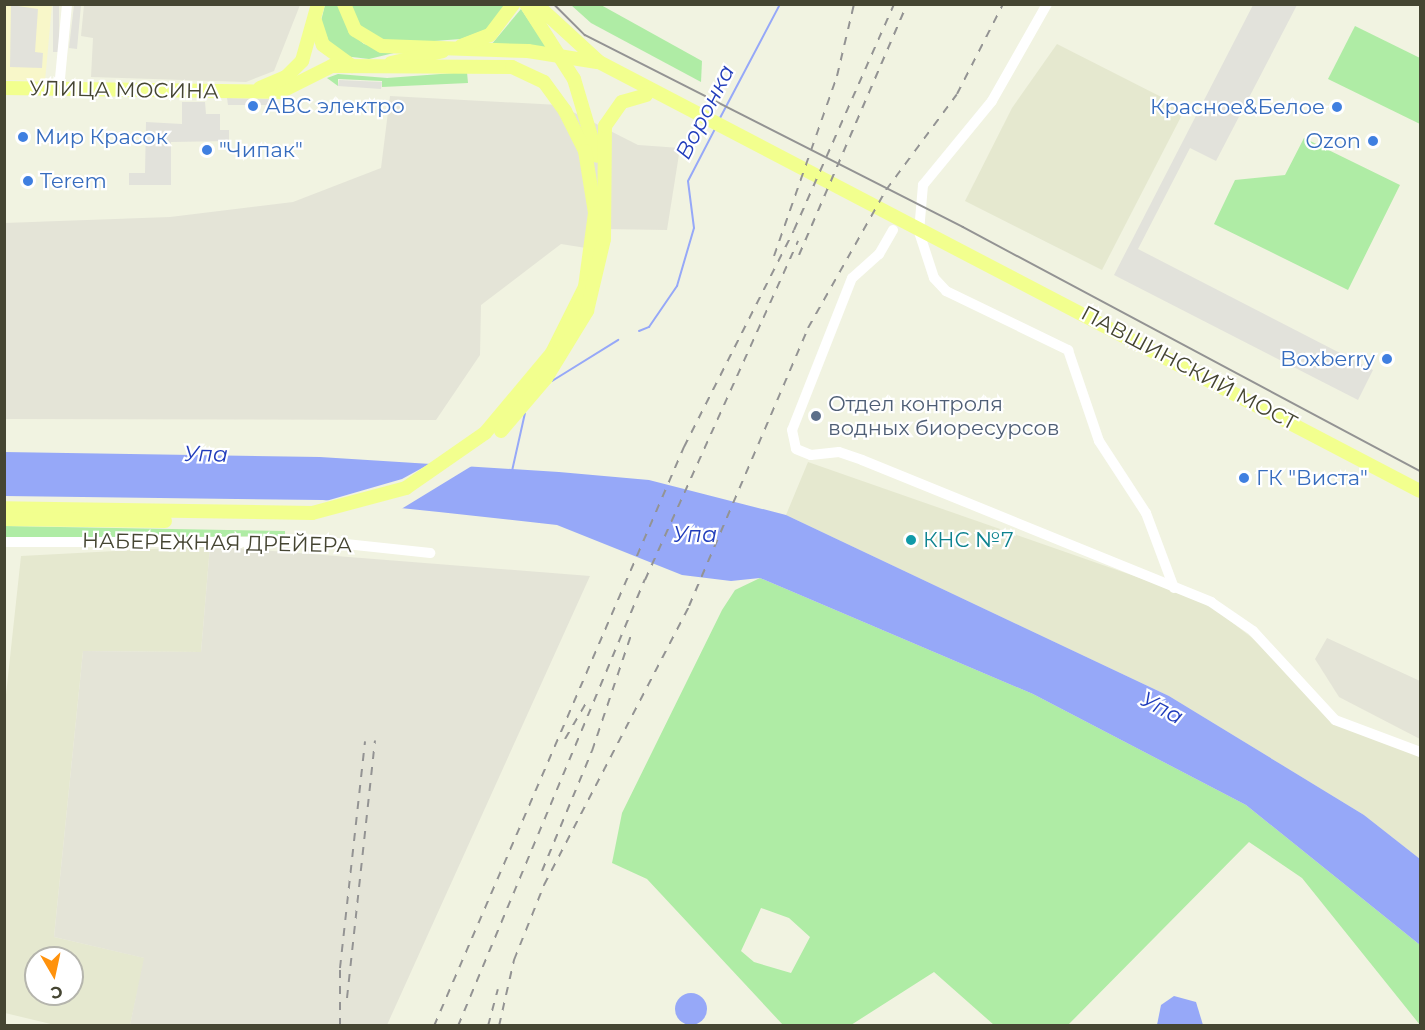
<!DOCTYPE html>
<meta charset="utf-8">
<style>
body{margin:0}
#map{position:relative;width:1425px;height:1030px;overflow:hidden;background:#f1f3e1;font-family:Montserrat,sans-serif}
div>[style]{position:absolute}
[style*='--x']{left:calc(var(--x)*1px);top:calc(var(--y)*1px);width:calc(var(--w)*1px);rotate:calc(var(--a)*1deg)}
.residential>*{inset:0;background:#e5e8cf}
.commercial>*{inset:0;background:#f8f7c9}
.industrial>*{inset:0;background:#e4e4d7}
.green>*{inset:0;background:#afeca5}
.parking>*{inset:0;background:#e2e2db;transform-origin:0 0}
.water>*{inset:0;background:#96a8f8}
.round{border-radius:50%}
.pier>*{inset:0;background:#f1f3e1}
.stream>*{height:2px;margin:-1px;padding:0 1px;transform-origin:1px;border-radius:1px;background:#96a8f8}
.minor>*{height:10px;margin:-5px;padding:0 5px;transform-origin:5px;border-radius:5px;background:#fff}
.major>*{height:14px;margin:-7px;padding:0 7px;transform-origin:7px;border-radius:7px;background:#f2ff8e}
.tram>*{height:1.5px;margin:-0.75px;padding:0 0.75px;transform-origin:0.75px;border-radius:0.75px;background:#939393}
.rail>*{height:2px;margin-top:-1px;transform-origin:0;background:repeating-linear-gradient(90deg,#939393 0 8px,transparent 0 16px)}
.dots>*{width:16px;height:16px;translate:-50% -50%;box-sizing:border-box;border:3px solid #fff;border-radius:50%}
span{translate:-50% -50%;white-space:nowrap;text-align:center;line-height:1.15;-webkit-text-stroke:4.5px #fff;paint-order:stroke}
.street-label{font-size:21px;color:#454532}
.shop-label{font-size:21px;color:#366cbe}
.left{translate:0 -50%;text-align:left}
.right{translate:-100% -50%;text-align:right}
.service-label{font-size:21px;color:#4e5e75}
.culture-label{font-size:21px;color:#0d838f}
.water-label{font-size:22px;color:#203cbb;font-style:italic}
.frame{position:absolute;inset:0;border:6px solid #454532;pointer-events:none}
.north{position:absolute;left:24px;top:946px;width:60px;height:60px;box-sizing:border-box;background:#fff;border:2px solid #b5b5ad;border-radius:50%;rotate:171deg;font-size:16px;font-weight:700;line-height:24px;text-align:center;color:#454532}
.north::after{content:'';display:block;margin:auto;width:21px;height:27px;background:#ff920c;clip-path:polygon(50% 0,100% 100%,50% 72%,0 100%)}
</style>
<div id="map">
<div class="residential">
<i style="clip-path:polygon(1057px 44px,1185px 109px,1102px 270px,965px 201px,1012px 108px)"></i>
<i style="clip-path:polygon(808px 462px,1203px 600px,1251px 637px,1340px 722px,1420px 753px,1420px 859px,1364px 815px,1169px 696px,786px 515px)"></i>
<i style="clip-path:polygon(evenodd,210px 546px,201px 652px,83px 651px,54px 937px,145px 958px,130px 1025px,55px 1025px,5px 1013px,4px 713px,21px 556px,210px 546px,36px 958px,72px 958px,72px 994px,36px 994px,36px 958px)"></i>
</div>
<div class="commercial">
<i style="clip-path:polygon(5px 5px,52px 5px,45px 81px,5px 80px)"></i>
</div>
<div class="industrial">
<i style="clip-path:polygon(84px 5px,84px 4px,300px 5px,274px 71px,246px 82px,91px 77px,93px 38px,81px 36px)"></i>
<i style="clip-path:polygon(390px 96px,559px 105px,638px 145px,680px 148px,667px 230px,603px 229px,586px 248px,561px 244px,481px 305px,480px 355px,436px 420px,5px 419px,4px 223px,170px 217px,293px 202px,381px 168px)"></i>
<i style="clip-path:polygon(210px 546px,590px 576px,387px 1025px,130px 1025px,144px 958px,54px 937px,83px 651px,201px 652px)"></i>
<i style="clip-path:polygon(1327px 638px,1420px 681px,1420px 739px,1339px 697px,1315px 659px)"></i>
</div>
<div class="green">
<i style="clip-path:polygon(325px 5px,340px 5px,353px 35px,364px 44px,398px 52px,369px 59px,344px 56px,330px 45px,321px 21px)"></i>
<i style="clip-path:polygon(348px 5px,506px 5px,490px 28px,461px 39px,394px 44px,365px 35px)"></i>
<i style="clip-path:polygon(571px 5px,601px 5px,702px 61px,701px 82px,591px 23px)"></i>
<i style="clip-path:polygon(521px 9px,547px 48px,491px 45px)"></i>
<i style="clip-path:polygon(1355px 26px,1420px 58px,1420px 124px,1328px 79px)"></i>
<i style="clip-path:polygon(467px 72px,468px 83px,382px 87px,382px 81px,338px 79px,338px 86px,327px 78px,338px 74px,387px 78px)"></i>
<i style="clip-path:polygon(1304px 138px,1400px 185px,1348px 290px,1214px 224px,1235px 180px,1285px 175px)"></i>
<i style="clip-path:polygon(4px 526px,285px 531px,285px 536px,5px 539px)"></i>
<i style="clip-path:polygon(evenodd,760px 578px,1033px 694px,1246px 805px,1420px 945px,1420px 1025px,1302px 878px,1249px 842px,1067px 1026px,994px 1025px,934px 972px,851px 1025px,783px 1025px,647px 879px,612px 863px,622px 813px,722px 610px,735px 590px,760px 578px,761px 908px,789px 918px,810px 937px,791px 973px,754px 962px,741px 951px,761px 908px)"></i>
</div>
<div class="parking">
<i style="clip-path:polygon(11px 5px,38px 9px,35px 52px,43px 53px,42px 68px,10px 67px)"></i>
<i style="left:53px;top:5px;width:6px;height:47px"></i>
<i style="clip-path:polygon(74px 5px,81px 5px,77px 49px,69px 48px)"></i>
<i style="clip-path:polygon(1253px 5px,1297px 5px,1216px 161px,1190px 148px,1138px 249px,1373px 370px,1358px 400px,1114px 275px)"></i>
<i style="clip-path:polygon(339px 80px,382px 82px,381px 89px,338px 86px)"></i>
<i style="clip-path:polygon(227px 98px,273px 99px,273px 105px,228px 105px)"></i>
<i style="clip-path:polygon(182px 102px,205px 102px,206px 114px,220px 114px,220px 130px,229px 130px,229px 141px,171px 142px,171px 185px,129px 185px,129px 173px,145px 173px,146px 122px,182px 124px)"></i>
</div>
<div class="water">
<i style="clip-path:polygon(4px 452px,320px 457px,559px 472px,649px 480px,786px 515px,1169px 696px,1364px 815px,1420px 859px,1420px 945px,1246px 805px,1033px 694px,760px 578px,731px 581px,682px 575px,557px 525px,439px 512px,323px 500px,5px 496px)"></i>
<i class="round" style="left:675px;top:993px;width:32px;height:32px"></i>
<i style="clip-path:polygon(1174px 996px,1196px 1002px,1203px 1025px,1157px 1025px,1161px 1005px)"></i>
</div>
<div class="pier">
<i style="clip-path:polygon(433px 462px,475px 464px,398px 511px,319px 503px,402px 479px)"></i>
</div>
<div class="stream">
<i style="--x:720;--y:118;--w:129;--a:-62.2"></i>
<i style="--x:639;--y:331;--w:11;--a:-22"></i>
<i style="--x:649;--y:327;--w:50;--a:-55.7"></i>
<i style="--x:677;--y:286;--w:60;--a:-73.7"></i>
<i style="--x:694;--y:228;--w:47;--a:-97.3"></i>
<i style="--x:688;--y:181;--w:59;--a:-62.6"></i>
<i style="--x:552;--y:381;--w:78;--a:-31.8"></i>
<i style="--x:512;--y:471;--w:59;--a:-77.4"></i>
</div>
<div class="minor">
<i style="--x:1047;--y:4;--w:112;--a:119.6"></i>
<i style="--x:992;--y:101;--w:109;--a:129.4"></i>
<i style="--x:923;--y:185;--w:47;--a:94.9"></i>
<i style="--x:919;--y:232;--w:48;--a:71.9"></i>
<i style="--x:934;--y:278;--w:18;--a:47"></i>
<i style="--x:946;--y:291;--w:136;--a:25.8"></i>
<i style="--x:1068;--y:350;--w:96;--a:71.2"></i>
<i style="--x:1099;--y:441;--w:86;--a:56.9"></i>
<i style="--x:1146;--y:513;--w:80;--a:69.5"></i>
<i style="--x:59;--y:89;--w:85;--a:-84.6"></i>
<i style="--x:893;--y:230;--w:28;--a:120"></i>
<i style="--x:879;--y:254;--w:36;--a:138"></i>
<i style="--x:852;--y:278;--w:163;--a:111.5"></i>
<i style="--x:792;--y:430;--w:19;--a:78"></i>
<i style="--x:796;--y:449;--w:16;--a:22"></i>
<i style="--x:811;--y:455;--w:28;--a:-6"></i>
<i style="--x:839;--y:452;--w:24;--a:19"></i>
<i style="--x:862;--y:460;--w:377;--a:22.1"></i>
<i style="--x:1211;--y:602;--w:51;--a:34.6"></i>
<i style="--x:1253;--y:631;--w:121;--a:47.3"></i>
<i style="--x:1335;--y:720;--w:91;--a:20.6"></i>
<i style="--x:4;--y:542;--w:323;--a:0"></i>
<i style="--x:327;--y:542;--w:104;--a:6.1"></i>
</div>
<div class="major">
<i style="--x:344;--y:4;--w:28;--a:67"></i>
<i style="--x:355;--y:30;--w:31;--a:31"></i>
<i style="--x:382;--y:46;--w:146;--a:2"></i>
<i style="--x:528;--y:51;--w:70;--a:9.1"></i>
<i style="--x:526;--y:4;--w:89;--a:57.4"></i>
<i style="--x:574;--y:79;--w:80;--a:73.4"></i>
<i style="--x:536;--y:4;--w:86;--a:42.6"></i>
<i style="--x:599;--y:62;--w:926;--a:27.59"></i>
<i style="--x:315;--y:21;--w:25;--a:72"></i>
<i style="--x:323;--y:45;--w:36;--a:36"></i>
<i style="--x:461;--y:46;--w:31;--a:-21"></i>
<i style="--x:490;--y:35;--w:39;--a:-53"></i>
<i style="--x:391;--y:63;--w:53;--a:-13"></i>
<i style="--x:4;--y:88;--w:276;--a:0.8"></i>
<i style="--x:280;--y:92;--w:58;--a:-26.6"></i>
<i style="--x:332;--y:66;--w:180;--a:0.3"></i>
<i style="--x:512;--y:67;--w:35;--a:25"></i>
<i style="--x:544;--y:82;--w:36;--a:54"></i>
<i style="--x:565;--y:111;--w:45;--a:63.4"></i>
<i style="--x:585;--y:151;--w:63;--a:80.8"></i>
<i style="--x:595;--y:213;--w:75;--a:97.7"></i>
<i style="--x:585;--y:287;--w:74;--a:116.6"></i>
<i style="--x:552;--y:353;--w:104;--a:129.9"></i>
<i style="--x:485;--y:433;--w:96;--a:145.2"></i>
<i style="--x:406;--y:488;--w:97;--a:165.1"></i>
<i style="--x:312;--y:513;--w:308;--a:-179.1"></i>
<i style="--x:260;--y:88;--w:28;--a:-23"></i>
<i style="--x:286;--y:77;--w:23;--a:-45"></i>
<i style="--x:302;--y:61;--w:59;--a:-74.3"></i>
<i style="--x:501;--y:431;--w:70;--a:-49.7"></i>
<i style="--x:546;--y:378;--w:79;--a:-58.5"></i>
<i style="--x:587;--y:311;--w:74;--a:-76.7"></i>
<i style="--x:604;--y:239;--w:113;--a:-89.5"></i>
<i style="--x:605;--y:126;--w:29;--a:-55"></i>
<i style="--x:622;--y:102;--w:25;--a:-16"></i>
<i style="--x:4;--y:519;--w:161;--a:0.7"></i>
</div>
<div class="tram">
<i style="--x:554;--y:4;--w:44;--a:45"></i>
<i style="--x:585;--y:35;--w:424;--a:26.9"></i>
<i style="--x:963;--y:227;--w:518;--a:28.1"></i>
</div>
<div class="rail">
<i style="--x:799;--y:255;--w:273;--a:-66.7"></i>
<i style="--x:774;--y:256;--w:191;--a:-70.7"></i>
<i style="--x:837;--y:76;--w:74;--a:-76.7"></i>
<i style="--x:565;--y:739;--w:42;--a:-59.7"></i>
<i style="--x:542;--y:871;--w:130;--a:-67.4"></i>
<i style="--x:592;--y:751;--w:126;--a:-71.4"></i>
<i style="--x:347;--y:998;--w:259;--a:-83.8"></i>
<i style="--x:340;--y:1026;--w:58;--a:-90"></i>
<i style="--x:340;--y:968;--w:228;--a:-83.7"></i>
<i style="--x:434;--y:1026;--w:631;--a:-66.65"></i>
<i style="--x:684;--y:447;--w:243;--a:-63.1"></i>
<i style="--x:794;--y:230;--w:247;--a:-66.1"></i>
<i style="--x:458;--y:1026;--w:484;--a:-67.3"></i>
<i style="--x:645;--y:580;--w:372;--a:-65.7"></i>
<i style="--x:488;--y:1026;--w:38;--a:-75"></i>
<i style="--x:499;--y:1026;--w:68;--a:-77.2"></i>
<i style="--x:514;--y:960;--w:81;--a:-68.2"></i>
<i style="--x:544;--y:885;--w:314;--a:-62.5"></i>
<i style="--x:689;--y:606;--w:302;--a:-66.8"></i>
<i style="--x:808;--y:328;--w:159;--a:-60.5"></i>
<i style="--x:886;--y:190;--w:119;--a:-53.5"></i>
<i style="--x:957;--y:94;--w:101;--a:-62.9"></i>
</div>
<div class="dots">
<i style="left:253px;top:106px;background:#3f7fe0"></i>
<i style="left:1337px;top:107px;background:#3f7fe0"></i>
<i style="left:23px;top:137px;background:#3f7fe0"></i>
<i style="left:1373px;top:141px;background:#3f7fe0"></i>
<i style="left:207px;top:150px;background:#3f7fe0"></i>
<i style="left:28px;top:181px;background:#3f7fe0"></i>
<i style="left:1387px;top:359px;background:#3f7fe0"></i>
<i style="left:816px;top:416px;background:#5c6f8a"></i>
<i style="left:1244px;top:478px;background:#3f7fe0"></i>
<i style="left:911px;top:540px;background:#0f9aa8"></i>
</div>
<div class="street-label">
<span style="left:124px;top:90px;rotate:1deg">УЛИЦА МОСИНА</span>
<span style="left:1189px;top:368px;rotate:28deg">ПАВШИНСКИЙ МОСТ</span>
<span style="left:217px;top:543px;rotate:1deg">НАБЕРЕЖНАЯ ДРЕЙЕРА</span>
</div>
<div class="shop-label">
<span class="left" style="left:265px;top:106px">АВС электро</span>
<span class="right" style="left:1325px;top:107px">Красное&amp;Белое</span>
<span class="left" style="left:35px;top:137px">Мир Красок</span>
<span class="right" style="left:1361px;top:141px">Ozon</span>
<span class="left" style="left:219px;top:150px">"Чипак"</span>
<span class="left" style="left:40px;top:181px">Terem</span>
<span class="right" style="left:1375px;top:359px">Boxberry</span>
<span class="left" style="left:1256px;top:478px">ГК "Виста"</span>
</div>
<div class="service-label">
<span class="left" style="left:828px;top:416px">Отдел контроля<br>водных биоресурсов</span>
</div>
<div class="culture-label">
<span class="left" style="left:923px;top:540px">КНС №7</span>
</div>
<div class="water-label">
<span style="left:705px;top:112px;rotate:-63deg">Воронка</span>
<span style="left:206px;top:454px;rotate:1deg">Упа</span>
<span style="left:695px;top:535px">Упа</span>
<span style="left:1162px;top:708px;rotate:28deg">Упа</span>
</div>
<div class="frame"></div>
<div class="north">С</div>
</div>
